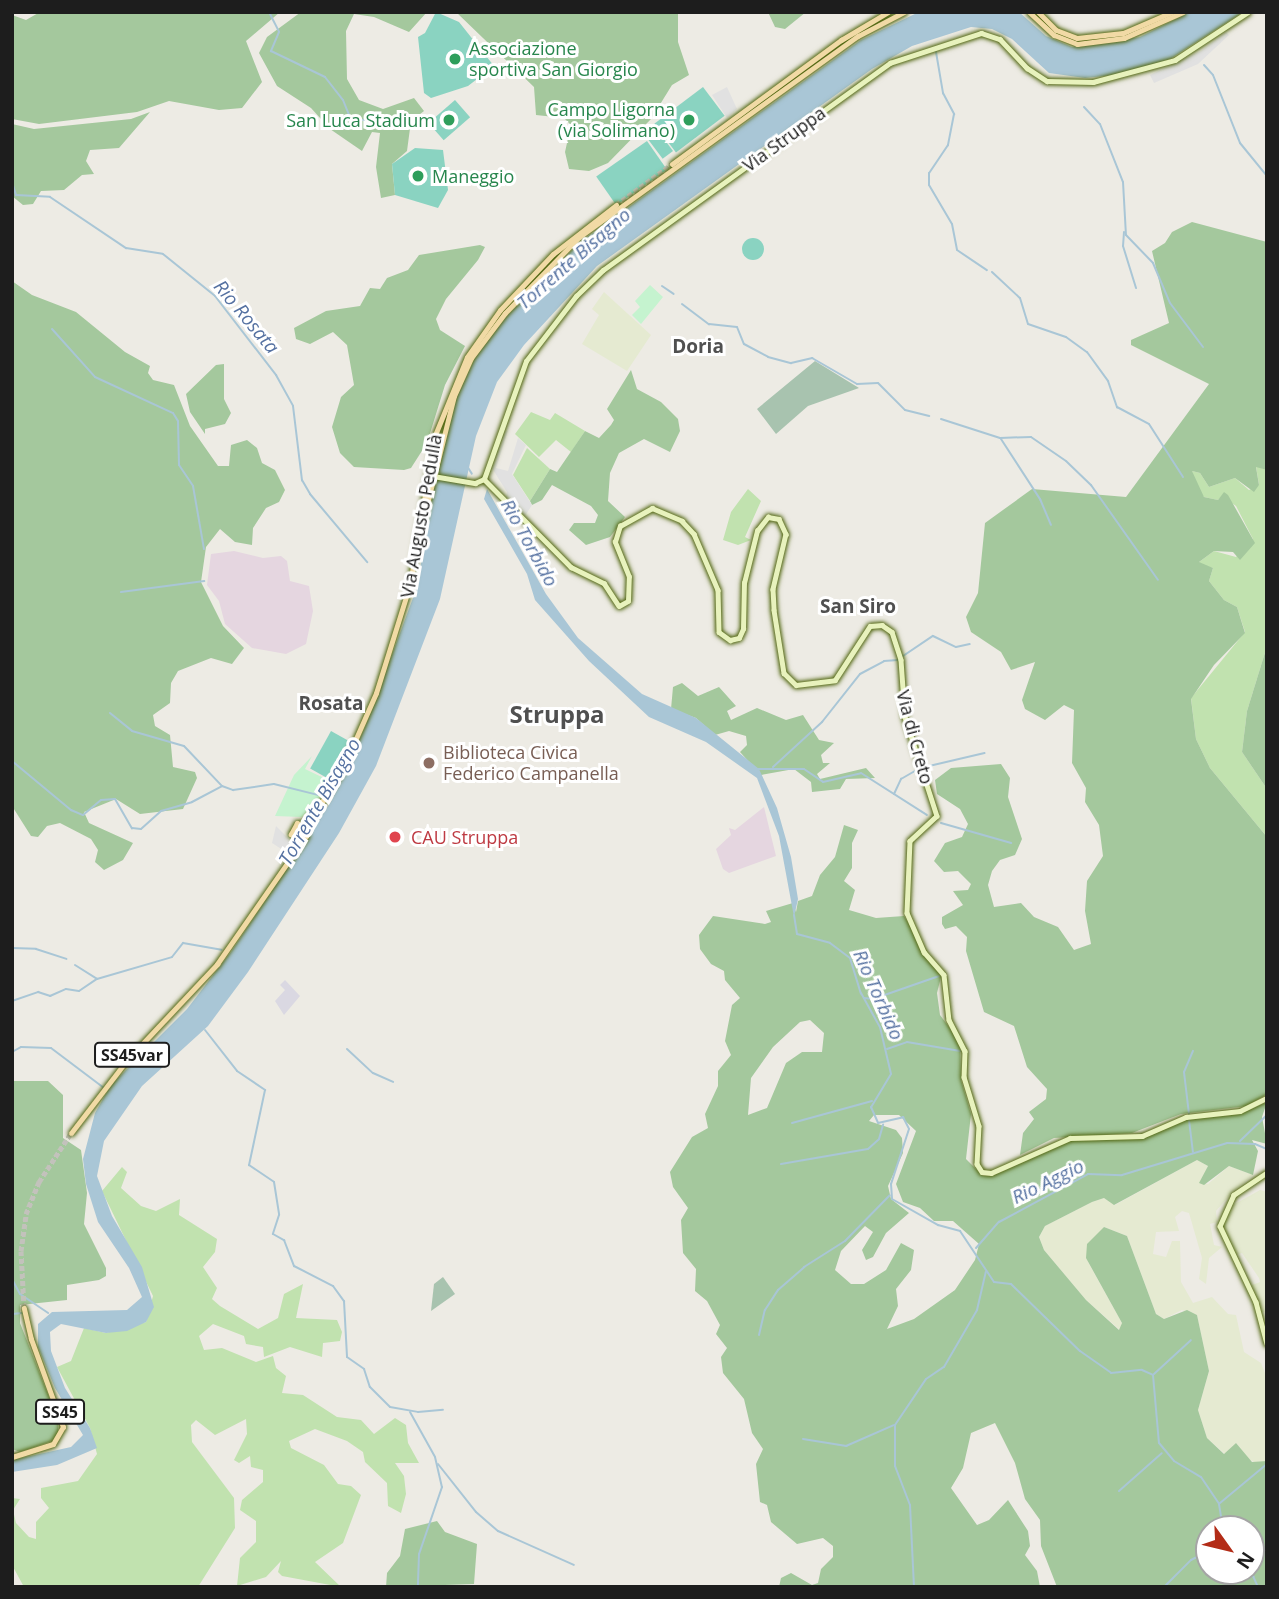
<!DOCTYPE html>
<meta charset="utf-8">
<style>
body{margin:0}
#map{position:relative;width:1279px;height:1599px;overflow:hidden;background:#edebe4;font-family:"Open Sans",sans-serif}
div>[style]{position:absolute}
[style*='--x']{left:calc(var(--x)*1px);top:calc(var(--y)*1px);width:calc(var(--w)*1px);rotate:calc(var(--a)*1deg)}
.industrial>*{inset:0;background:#e5d6e0}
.farmland>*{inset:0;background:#e5ead1}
.grass>*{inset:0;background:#c1e2af}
.forest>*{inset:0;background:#a4c89d}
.cemetery>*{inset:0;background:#a8c3af}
.park>*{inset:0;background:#c5f3cf}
.pitch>*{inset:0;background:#8ad3c1;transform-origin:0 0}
.round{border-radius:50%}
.parking>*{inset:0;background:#e1e1e1}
.plaza>*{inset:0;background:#dad8e2}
.water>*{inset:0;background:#a9c6d6}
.stream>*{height:2px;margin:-1px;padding:0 1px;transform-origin:1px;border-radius:1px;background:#a9c6d6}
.primary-tunnel>*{height:5px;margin-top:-2.5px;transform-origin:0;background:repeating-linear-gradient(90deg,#c3c2bc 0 5px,transparent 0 7.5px)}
.roads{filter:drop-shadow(0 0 2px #526711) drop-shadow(0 0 2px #526711)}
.secondary>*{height:4.5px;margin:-2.25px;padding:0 2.25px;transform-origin:2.25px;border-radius:2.25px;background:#e8f2bd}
.primary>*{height:5px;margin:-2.5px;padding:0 2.5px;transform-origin:2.5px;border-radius:2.5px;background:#f1daa5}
.dots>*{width:19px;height:19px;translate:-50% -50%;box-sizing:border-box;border:4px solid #fff;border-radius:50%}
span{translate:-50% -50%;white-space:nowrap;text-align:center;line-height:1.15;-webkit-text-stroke:6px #fff;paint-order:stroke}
.shield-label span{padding:2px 5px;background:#fff;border:2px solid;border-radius:5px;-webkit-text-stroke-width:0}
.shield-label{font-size:16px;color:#1d1d1d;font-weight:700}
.leisure-label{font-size:18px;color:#27864d}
.left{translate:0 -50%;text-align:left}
.right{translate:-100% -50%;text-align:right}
.street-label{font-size:18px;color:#1d1d1d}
.education-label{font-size:18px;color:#785e54}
.health-label{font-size:18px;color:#be3a42}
.water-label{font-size:19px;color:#5571a1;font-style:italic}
.neighbourhood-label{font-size:19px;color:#505050;font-weight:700}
.district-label{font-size:24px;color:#505050;font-weight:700}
.frame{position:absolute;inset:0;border:14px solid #1d1d1d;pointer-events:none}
.north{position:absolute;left:1195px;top:1515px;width:70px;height:70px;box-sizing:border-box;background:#fff;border:2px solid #a5a5a5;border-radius:50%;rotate:124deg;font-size:19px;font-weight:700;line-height:28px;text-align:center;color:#1d1d1d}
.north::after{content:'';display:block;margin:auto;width:24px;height:32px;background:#b32c17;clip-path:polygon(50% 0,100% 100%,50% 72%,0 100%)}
</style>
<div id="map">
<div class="industrial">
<i style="clip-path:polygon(234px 551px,263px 558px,281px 556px,287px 561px,290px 581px,309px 586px,313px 611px,306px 644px,286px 654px,252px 648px,225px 624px,219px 601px,207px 585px,211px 554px)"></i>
<i style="clip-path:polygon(764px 807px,776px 856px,729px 873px,723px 869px,716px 849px,731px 835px,729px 828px,735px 830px)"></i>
</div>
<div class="farmland">
<i style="clip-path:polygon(604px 292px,651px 335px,627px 371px,582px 344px,599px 315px,592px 309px)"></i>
<i style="clip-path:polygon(1197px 1160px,1208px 1166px,1200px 1183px,1208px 1184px,1229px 1166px,1253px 1175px,1233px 1191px,1216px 1211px,1217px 1222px,1210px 1224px,1214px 1245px,1222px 1247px,1209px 1258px,1206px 1284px,1199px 1279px,1202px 1258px,1189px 1213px,1182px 1211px,1175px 1217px,1179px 1231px,1156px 1232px,1153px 1254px,1166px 1257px,1172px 1241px,1180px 1241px,1181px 1282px,1193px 1303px,1212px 1297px,1228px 1314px,1236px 1315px,1244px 1352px,1261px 1363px,1267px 1378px,1267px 1461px,1260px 1465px,1248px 1459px,1236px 1443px,1225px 1454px,1207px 1438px,1198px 1410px,1209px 1371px,1197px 1315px,1182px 1310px,1164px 1319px,1156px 1314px,1127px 1236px,1104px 1227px,1088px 1262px,1122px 1323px,1120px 1330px,1086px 1300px,1044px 1250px,1039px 1237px,1045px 1226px,1092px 1202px,1104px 1198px,1115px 1205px)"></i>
<i style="clip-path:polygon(1260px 1190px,1267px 1192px,1267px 1311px,1261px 1313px,1252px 1285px,1260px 1282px,1259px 1278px,1242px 1253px,1233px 1256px,1221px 1230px,1233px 1205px)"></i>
</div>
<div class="grass">
<i style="clip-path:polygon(531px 412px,550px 420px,555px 413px,585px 431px,571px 452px,556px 440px,539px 457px,515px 434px)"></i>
<i style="clip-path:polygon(527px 448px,550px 469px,530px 501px,513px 475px)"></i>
<i style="clip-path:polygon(1256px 466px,1267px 470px,1267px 646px,1247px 711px,1242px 752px,1267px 789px,1267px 837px,1210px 768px,1196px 739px,1191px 698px,1245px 632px,1237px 607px,1224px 600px,1209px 581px,1213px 568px,1201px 566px,1199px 562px,1214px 551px,1236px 557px,1253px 539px,1236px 506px,1222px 496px,1218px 500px,1204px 497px,1194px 486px,1192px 471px,1200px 473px,1209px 487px,1235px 478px,1249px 490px,1259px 485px)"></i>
<i style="clip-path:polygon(748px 489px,761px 501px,745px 537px,751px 540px,738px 545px,723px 540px,731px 512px)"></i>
<i style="clip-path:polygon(122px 1167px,127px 1172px,121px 1188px,141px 1206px,156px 1211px,180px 1199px,179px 1215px,217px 1239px,215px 1252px,203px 1267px,217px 1288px,212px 1299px,220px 1306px,258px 1329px,278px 1318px,284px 1294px,303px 1284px,296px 1318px,337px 1320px,342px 1332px,340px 1341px,323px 1343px,322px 1357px,290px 1347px,264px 1357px,263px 1347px,246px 1344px,244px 1336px,213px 1324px,199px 1336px,204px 1350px,222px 1348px,256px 1362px,273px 1356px,276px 1368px,286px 1376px,282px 1393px,303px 1395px,337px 1417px,361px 1420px,374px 1434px,395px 1418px,406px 1425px,408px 1443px,419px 1463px,395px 1463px,404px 1476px,406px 1494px,401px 1513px,388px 1506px,387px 1483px,365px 1462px,363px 1452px,347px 1441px,315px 1429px,289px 1441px,291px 1448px,324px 1465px,338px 1484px,351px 1486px,361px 1495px,343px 1543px,315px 1562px,341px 1587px,282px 1576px,278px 1572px,281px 1561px,266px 1577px,237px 1586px,240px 1558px,256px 1542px,256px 1521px,240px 1510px,242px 1500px,263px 1482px,263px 1470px,251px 1467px,250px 1456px,239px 1463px,234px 1460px,247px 1434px,246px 1419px,215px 1435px,196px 1420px,191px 1425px,192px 1442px,234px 1498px,235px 1528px,198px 1587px,24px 1587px,12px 1565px,12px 1498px,20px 1499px,13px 1510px,16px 1523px,29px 1537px,36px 1539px,36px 1522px,49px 1508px,41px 1498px,41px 1488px,78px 1481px,97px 1454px,90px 1428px,57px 1367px,71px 1361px,84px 1328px,106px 1333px,146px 1322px,153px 1296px,102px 1191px)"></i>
</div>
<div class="forest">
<i style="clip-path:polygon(40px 12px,280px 12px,246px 41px,262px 82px,242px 108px,219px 110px,169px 101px,137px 112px,39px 124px,12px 119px,12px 15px,26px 20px)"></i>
<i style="clip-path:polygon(301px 12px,427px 12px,409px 32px,374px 17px,354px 14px,346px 31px,347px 79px,359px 100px,383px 109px,414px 98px,424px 111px,411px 121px,407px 151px,392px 164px,395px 195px,381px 198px,376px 167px,380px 133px,372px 132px,362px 151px,330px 129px,311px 108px,277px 86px,259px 53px,267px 37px)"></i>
<i style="clip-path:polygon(456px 12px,678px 12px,678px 42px,689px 75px,672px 85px,651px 119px,608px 163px,589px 171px,569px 169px,565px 152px,571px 125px,564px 118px,536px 115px,534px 87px)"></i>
<i style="clip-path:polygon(768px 12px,806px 12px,785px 29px,775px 27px)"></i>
<i style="clip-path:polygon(150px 112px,119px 148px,90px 150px,86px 161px,94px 174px,82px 175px,64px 190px,41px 191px,33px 204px,23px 205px,12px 196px,12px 124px,34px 129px,131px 119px)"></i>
<i style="clip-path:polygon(1192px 222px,1267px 242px,1267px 470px,1256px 467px,1259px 485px,1254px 492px,1235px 478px,1209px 487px,1200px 473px,1192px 471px,1204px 497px,1218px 500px,1224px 492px,1228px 495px,1255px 543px,1240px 560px,1233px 552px,1214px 551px,1199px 562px,1213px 568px,1209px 581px,1224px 600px,1237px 607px,1245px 633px,1214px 665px,1191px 699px,1196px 739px,1210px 768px,1267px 837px,1267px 1094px,1247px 1106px,1181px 1114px,1132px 1133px,1054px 1138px,1020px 1155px,1023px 1133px,1034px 1119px,1029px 1112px,1046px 1099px,1047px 1089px,1027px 1067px,1014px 1026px,984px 1012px,966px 951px,967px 937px,956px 926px,945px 929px,942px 924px,942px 917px,963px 905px,953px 891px,968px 890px,971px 884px,958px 871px,944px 872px,934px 861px,945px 843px,962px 837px,968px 824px,960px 809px,937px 794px,935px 780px,951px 768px,1001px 764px,1010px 778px,1008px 797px,1022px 839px,1015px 855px,1000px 860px,992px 871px,988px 885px,994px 907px,1021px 903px,1034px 917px,1058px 927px,1074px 950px,1091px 944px,1085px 911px,1087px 881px,1103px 856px,1099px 825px,1085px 802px,1086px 788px,1072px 763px,1074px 710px,1064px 705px,1045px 720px,1025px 709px,1022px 700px,1035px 662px,1011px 670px,1001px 652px,971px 632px,966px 617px,978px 593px,985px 523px,1032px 489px,1126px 497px,1209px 384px,1131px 345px,1131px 340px,1169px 323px,1152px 251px,1165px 243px,1172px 232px)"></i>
<i style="clip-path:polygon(480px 245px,485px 247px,478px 260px,446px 299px,436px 319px,440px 330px,465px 346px,445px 385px,427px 443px,411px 468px,404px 470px,354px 467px,340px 453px,332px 427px,341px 397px,354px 385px,347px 345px,333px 332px,310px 344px,296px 339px,294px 328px,326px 311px,360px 306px,370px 288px,380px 289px,387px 278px,408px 270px,419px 255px)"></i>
<i style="clip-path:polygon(12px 281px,32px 295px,76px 312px,125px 352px,150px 366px,148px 373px,153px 380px,174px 385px,190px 426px,218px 466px,229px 466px,231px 445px,247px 440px,257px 448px,262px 463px,275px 470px,285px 490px,279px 502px,266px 508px,253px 528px,252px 545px,235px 542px,220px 529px,206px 547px,201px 582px,223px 626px,244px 648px,232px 664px,211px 658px,178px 671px,171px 683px,170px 703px,153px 715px,155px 726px,170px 735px,173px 767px,195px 772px,197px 778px,183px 809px,140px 814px,116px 799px,84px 812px,89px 823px,133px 843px,123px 860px,104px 870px,95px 862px,98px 850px,91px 839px,60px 823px,47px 826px,38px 837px,31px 836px,12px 806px)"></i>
<i style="clip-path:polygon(224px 364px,224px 399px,231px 413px,225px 424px,205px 429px,205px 434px,190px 412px,186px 394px,216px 365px)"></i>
<i style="clip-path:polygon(631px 370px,637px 389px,661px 402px,678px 419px,680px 431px,670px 452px,644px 439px,619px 453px,610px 473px,608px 501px,625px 517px,610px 537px,586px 545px,569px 530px,574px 523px,595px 523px,598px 515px,591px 506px,552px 485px,542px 500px,532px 505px,530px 501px,550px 469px,557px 472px,585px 431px,599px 438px,611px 425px,614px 420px,607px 409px)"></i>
<i style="clip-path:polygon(1267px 646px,1267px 789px,1242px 752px,1247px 711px)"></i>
<i style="clip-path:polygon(682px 683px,698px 696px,719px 687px,736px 706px,727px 711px,731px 720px,757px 708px,786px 720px,803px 715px,819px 740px,834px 743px,821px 755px,823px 763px,830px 763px,817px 774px,820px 779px,866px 768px,875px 778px,846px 779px,840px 789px,812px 792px,811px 782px,794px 769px,761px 775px,740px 752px,747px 745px,746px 736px,729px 731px,715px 735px,696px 718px,671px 709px,673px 687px)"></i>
<i style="clip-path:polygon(evenodd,844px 825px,858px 830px,852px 843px,852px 868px,844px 881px,855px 890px,849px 910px,876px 918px,904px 916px,941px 977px,937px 993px,940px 1015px,960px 1042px,961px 1080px,971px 1114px,966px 1159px,983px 1176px,992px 1176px,1071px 1141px,1142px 1139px,1185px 1120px,1240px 1114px,1267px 1102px,1262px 1117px,1267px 1144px,1252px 1140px,1258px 1151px,1253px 1175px,1229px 1166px,1204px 1185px,1199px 1183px,1208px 1166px,1197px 1160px,1114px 1205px,1104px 1198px,1092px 1202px,1045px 1226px,1039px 1237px,1044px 1250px,1086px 1300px,1119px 1330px,1122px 1323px,1086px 1258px,1087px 1244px,1104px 1227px,1127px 1236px,1156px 1314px,1164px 1319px,1187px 1310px,1197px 1315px,1209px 1371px,1198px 1410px,1207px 1438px,1224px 1454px,1236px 1443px,1252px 1462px,1267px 1461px,1267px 1587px,1057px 1587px,1041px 1546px,1040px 1520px,1025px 1499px,1015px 1463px,995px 1423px,971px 1433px,963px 1468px,951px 1488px,977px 1525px,989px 1520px,1008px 1500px,1028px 1531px,1030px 1546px,1025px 1555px,1037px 1571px,1040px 1587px,779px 1587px,781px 1578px,791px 1573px,812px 1585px,818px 1583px,821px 1569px,833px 1557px,833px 1546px,823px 1538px,797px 1544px,771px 1522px,767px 1505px,760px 1502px,756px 1464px,763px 1449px,752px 1433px,744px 1399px,723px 1373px,721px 1357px,727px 1348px,716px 1334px,720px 1325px,707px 1301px,695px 1291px,696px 1269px,683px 1253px,681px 1220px,688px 1208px,673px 1187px,670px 1172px,692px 1137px,708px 1128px,705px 1114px,718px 1086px,718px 1071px,731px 1055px,725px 1041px,732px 1005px,740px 998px,725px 980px,724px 971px,711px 964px,700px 949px,699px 935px,713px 916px,765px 924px,771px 922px,766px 911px,793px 903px,796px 912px,798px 901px,812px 896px,820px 875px,835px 857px,844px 825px,810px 1020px,824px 1033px,822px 1052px,802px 1052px,786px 1063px,767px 1108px,748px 1115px,751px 1078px,773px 1047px,800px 1022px,810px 1020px,844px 825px,874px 1115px,899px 1115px,916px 1131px,896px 1184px,903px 1202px,920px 1208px,934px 1221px,953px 1221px,979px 1244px,975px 1260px,955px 1290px,914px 1319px,887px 1329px,898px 1306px,896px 1289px,911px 1270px,914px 1250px,901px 1243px,886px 1270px,864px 1284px,851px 1284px,835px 1270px,841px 1251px,865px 1226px,873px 1232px,862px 1250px,866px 1260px,873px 1257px,886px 1233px,909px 1213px,891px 1199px,888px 1186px,903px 1153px,902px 1138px,896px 1130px,869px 1121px,874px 1115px,844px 825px,1209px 1529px,1251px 1529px,1251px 1571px,1209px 1571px,1209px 1529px)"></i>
<i style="clip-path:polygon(12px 1081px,48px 1081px,63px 1095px,63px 1138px,81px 1150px,87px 1193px,84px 1224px,106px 1268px,106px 1276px,99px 1280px,67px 1285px,67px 1300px,20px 1305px,20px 1323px,58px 1420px,58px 1433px,52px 1441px,20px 1452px,12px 1449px)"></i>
<i style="clip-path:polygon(437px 1521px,445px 1532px,477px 1544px,474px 1584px,386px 1587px,387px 1573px,400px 1556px,405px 1529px)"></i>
</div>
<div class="cemetery">
<i style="clip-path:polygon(815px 361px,859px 388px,808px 406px,776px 434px,757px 409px)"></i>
<i style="clip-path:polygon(443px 1277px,455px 1294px,431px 1311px,434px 1284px)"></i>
</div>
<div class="park">
<i style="clip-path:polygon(650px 285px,663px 297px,641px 324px,632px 315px,640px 307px,635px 301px)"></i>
<i style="clip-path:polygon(312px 756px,305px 769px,330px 781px,323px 794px,302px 817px,275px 816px,294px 775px)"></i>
</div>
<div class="pitch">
<i style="clip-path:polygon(436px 12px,459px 22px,494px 66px,468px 86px,431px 98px,424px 93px,418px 37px,425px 33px)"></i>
<i style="left:703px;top:87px;width:36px;height:61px;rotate:53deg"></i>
<i style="left:455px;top:100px;width:23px;height:35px;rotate:49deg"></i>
<i style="left:658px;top:131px;width:25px;height:13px;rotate:53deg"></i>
<i style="left:647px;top:141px;width:35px;height:62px;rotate:55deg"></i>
<i style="clip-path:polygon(415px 148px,443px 150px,448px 190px,438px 208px,395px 195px,392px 164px)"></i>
<i class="round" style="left:742px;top:238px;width:22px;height:22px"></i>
<i style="left:331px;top:731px;width:21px;height:43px;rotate:29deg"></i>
</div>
<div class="parking">
<i style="clip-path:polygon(1226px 32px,1229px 35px,1198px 64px,1154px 83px,1150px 75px,1201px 51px)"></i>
<i style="clip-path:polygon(727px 87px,737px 109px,727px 118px,712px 95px)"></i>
<i style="clip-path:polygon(502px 429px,508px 431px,496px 468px,508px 471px,518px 438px,526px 445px,512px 474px,532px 505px,525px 516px,506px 498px,507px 492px,490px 465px)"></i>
<i style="clip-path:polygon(276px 826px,291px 841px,286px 852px,272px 843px)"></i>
</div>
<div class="plaza">
<i style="clip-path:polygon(285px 980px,300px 996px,284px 1015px,275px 1001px,285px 990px,280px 985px)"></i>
</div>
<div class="water">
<i style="clip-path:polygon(919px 12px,1019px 12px,1046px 36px,1072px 47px,1140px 37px,1190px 12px,1243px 12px,1170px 59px,1123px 74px,1085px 78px,1049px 73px,1012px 39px,992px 29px,971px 27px,912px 46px,872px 69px,597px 266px,524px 345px,497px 382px,476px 436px,440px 599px,376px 766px,339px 833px,248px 972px,208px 1026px,142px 1086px,104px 1141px,97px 1176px,112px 1216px,142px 1267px,154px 1307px,146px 1322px,127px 1331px,106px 1333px,61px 1324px,50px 1332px,51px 1351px,65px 1388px,90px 1428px,97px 1448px,57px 1465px,12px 1472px,12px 1460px,71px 1447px,83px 1435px,55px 1388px,38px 1347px,38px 1324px,52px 1312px,127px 1310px,142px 1297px,129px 1268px,98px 1222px,86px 1184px,83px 1159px,95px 1113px,111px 1085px,187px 1009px,231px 952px,332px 800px,366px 725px,417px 587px,437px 468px,454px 403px,476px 356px,505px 318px,579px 243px,861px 40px)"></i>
<i style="clip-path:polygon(487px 489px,546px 594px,578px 638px,642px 694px,696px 718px,759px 769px,777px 808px,791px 857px,798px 899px,794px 917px,779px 836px,757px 778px,706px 742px,649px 717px,589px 661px,535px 600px,527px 574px,484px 499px)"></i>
</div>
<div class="stream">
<i style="--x:269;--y:12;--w:22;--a:63"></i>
<i style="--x:279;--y:32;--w:21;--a:113"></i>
<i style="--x:271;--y:51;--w:60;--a:25.7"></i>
<i style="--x:325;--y:77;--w:29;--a:52"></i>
<i style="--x:343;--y:100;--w:22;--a:68"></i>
<i style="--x:351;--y:120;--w:64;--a:0"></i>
<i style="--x:936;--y:52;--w:42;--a:80.3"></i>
<i style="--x:943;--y:93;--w:24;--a:62"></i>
<i style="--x:954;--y:114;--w:32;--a:101"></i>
<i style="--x:948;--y:145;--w:34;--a:124"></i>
<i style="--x:929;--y:173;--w:12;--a:90"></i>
<i style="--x:929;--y:185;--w:45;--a:59.5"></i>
<i style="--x:952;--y:224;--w:26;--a:79"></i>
<i style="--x:957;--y:250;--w:36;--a:34"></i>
<i style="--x:1204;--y:65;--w:13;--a:48"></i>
<i style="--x:1213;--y:75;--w:73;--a:68.3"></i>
<i style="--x:1240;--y:143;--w:43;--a:50.7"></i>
<i style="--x:1084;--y:107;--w:23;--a:47"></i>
<i style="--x:1100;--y:124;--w:62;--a:68.4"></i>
<i style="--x:1123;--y:182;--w:53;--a:86.8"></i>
<i style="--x:1126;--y:235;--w:39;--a:46"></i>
<i style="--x:1153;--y:263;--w:43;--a:67"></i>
<i style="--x:1170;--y:303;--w:55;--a:53.1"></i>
<i style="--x:12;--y:182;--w:14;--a:73"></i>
<i style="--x:16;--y:195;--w:34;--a:3"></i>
<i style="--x:50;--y:197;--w:92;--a:33.9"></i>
<i style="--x:126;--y:248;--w:37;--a:9"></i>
<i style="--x:163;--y:254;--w:67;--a:38.9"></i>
<i style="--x:215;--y:296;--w:100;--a:52.3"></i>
<i style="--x:276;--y:375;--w:35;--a:61"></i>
<i style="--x:293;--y:406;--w:75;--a:83.1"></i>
<i style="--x:302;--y:480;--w:16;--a:60"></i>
<i style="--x:310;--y:494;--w:89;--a:50"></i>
<i style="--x:1124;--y:232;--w:14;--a:94"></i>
<i style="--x:1123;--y:246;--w:44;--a:72.8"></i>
<i style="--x:992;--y:272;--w:38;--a:43"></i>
<i style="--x:1020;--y:298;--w:27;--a:73"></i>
<i style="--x:1028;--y:324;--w:40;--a:18.9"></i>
<i style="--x:1066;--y:337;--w:26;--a:36"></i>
<i style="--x:1087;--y:352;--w:36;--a:54"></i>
<i style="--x:1108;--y:381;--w:28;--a:71"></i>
<i style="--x:1117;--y:407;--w:36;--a:28"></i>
<i style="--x:1149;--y:424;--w:63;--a:57.3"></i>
<i style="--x:662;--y:286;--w:14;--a:34"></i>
<i style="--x:682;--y:304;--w:34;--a:37"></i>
<i style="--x:709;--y:324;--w:28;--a:6"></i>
<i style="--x:737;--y:327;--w:18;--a:68"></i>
<i style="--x:744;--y:344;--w:27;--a:28"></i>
<i style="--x:768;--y:357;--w:24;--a:15"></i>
<i style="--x:791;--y:363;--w:22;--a:-13"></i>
<i style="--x:812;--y:358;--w:52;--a:30"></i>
<i style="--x:857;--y:384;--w:21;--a:-3"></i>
<i style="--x:878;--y:383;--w:38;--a:45"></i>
<i style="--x:905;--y:410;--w:25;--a:14"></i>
<i style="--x:52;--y:329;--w:64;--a:48.1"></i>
<i style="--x:95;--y:377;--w:86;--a:24.8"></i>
<i style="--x:173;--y:413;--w:9;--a:58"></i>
<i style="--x:178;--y:421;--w:44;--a:88.7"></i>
<i style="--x:179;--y:465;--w:25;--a:56"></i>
<i style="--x:193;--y:486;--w:64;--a:80.1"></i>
<i style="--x:941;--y:419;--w:62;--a:17.9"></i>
<i style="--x:1000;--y:438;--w:31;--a:-2"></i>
<i style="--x:1031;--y:437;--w:42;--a:34.4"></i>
<i style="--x:1066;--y:461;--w:35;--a:44"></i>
<i style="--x:1091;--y:485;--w:116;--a:54.8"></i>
<i style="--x:1001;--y:439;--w:72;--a:57"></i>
<i style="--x:1040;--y:499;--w:28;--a:67"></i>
<i style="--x:467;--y:466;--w:9;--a:58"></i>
<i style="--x:121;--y:592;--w:84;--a:-7.5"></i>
<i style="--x:903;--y:656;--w:36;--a:-34"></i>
<i style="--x:933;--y:636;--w:25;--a:26"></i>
<i style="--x:956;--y:647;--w:14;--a:-12"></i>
<i style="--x:110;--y:713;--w:28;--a:39"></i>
<i style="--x:132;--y:731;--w:54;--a:16.1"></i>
<i style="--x:184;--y:746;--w:55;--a:46.5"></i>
<i style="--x:12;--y:761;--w:77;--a:39.7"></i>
<i style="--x:71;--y:810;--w:13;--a:23"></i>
<i style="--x:83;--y:815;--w:23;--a:-40"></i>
<i style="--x:101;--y:800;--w:14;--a:-4"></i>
<i style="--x:115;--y:799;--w:34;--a:60"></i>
<i style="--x:132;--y:828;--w:9;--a:6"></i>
<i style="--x:141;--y:829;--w:27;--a:-42"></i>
<i style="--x:161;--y:811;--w:32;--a:-16"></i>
<i style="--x:192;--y:802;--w:34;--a:-28"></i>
<i style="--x:222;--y:786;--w:12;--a:20"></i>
<i style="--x:233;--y:790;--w:41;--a:-8.3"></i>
<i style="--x:274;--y:784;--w:45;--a:14"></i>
<i style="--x:929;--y:766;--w:57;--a:-13.1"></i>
<i style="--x:773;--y:767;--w:67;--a:-42.6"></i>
<i style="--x:822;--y:722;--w:61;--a:-51.6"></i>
<i style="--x:860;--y:674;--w:27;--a:-28"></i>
<i style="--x:884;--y:661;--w:14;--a:-4"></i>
<i style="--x:758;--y:769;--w:46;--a:0"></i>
<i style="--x:804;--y:769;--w:23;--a:34"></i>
<i style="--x:823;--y:782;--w:39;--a:-13"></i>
<i style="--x:861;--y:773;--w:78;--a:32.5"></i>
<i style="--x:894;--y:794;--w:17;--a:-65"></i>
<i style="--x:901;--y:779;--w:22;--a:-30"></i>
<i style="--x:941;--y:823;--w:73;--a:15.9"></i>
<i style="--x:794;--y:915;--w:19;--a:81"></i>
<i style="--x:797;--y:934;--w:34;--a:15"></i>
<i style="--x:830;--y:943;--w:25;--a:37"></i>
<i style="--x:850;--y:958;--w:37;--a:73"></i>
<i style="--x:861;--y:993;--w:39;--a:61"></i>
<i style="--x:880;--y:1027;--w:48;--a:76.8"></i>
<i style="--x:891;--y:1074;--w:39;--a:121"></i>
<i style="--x:871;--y:1107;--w:17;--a:66"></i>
<i style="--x:878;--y:1123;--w:26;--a:-13"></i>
<i style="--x:903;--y:1117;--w:13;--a:63"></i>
<i style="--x:909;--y:1129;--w:58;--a:108.1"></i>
<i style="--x:891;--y:1184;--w:15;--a:86"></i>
<i style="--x:892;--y:1199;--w:53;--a:29.5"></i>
<i style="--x:938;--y:1225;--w:23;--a:15"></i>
<i style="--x:960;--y:1231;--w:61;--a:56.3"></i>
<i style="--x:994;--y:1282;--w:17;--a:7"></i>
<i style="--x:1011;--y:1284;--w:96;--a:44.2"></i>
<i style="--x:1080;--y:1351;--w:38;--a:35"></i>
<i style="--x:1111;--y:1373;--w:31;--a:-6"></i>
<i style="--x:1142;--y:1370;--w:12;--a:24"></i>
<i style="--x:1153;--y:1375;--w:68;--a:85"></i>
<i style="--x:1159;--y:1443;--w:23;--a:50"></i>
<i style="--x:1174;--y:1461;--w:31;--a:31"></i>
<i style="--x:1201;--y:1477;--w:32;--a:56"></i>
<i style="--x:1219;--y:1504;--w:25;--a:81"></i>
<i style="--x:12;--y:948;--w:24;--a:2"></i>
<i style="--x:36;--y:949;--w:32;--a:18"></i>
<i style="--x:75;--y:965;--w:26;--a:32"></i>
<i style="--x:864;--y:998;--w:9;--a:6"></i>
<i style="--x:873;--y:999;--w:70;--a:-19.2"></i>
<i style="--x:12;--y:1001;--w:28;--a:-19"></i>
<i style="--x:38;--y:992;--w:13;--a:18"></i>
<i style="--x:50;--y:996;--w:17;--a:-24"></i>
<i style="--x:66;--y:989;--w:13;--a:9"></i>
<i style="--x:79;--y:991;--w:22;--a:-34"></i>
<i style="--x:97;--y:979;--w:78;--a:-16.3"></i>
<i style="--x:172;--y:957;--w:18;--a:-52"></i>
<i style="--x:183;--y:943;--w:39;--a:10"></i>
<i style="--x:205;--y:1030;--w:52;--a:52"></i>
<i style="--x:237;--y:1071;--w:34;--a:34"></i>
<i style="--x:265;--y:1090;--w:77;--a:102"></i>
<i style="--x:249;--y:1165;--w:30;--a:34"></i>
<i style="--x:274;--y:1182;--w:33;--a:81"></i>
<i style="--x:279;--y:1215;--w:20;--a:108"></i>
<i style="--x:273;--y:1234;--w:13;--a:29"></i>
<i style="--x:284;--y:1240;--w:28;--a:69"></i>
<i style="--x:294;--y:1266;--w:44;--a:27.1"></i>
<i style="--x:333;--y:1286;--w:19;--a:54"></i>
<i style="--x:344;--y:1301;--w:56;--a:86.9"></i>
<i style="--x:347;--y:1357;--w:21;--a:35"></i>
<i style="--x:364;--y:1369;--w:19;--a:72"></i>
<i style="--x:370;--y:1387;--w:28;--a:45"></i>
<i style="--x:390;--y:1407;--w:28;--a:10"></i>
<i style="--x:418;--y:1412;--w:25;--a:-5"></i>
<i style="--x:347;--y:1049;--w:35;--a:43"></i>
<i style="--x:373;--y:1073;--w:22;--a:24"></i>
<i style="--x:887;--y:1049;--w:21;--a:-19"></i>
<i style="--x:907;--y:1042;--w:54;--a:9.6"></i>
<i style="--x:12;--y:1052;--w:10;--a:-29"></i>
<i style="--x:21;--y:1047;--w:30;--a:2"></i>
<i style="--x:51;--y:1048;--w:66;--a:37"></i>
<i style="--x:1189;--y:1114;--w:42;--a:-96.8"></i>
<i style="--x:1184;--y:1072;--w:23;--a:-67"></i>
<i style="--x:1189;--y:1120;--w:32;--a:83"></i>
<i style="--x:792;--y:1123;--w:83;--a:-15.4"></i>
<i style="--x:1240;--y:1141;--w:37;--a:-44"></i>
<i style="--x:781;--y:1164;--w:88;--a:-9.8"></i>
<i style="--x:868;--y:1149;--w:15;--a:-42"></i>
<i style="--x:879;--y:1139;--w:15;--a:-74"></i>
<i style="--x:976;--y:1248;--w:35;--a:-49"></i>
<i style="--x:999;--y:1222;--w:101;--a:-28.3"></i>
<i style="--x:1088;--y:1174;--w:34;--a:2"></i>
<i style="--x:1122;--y:1175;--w:110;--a:-16.9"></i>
<i style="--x:1227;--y:1143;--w:28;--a:2"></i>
<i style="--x:1255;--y:1144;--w:13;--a:23"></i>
<i style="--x:12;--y:1279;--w:17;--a:62"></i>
<i style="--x:20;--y:1294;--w:34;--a:34"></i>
<i style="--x:12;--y:1314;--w:10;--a:-6"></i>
<i style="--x:759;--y:1335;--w:26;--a:-77"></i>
<i style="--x:765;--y:1310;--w:24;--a:-57"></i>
<i style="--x:778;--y:1290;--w:35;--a:-41"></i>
<i style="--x:804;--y:1267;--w:49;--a:-32.4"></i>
<i style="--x:845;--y:1241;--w:64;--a:-45.6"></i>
<i style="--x:1154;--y:1374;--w:50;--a:-42.6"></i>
<i style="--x:410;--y:1412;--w:51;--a:60.9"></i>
<i style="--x:435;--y:1457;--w:31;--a:77"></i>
<i style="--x:442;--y:1487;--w:71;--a:108.9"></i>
<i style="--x:419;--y:1554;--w:33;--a:92"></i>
<i style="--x:803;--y:1439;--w:44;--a:9.2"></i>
<i style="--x:846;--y:1446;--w:52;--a:-23.6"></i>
<i style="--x:438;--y:1464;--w:61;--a:51.6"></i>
<i style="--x:476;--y:1512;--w:29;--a:41"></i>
<i style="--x:498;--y:1531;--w:83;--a:24.1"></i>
<i style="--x:1119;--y:1491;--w:57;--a:-41.5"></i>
<i style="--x:1220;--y:1503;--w:61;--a:-39.7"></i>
<i style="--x:1231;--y:1571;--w:23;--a:13"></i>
<i style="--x:1253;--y:1576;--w:12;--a:66"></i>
<i style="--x:914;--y:1587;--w:82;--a:-92.8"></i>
<i style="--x:910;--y:1505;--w:42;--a:-111"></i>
<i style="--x:895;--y:1466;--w:41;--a:-90"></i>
<i style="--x:895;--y:1425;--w:55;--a:-56"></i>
<i style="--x:926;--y:1379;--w:22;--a:-34"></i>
<i style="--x:944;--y:1367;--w:66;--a:-59.9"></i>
<i style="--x:977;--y:1310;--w:39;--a:-77"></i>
<i style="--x:1164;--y:1587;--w:38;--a:-45"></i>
<i style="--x:1191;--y:1560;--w:20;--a:-27"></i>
</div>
<div class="primary-tunnel">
<i style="--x:616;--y:205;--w:69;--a:-36.2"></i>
<i style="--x:24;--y:1308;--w:57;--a:-93"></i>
<i style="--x:21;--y:1251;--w:37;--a:-82"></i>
<i style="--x:26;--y:1214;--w:35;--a:-68"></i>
<i style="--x:39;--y:1182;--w:59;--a:-56.9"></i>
</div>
<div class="roads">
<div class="secondary">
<i style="--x:433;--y:476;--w:43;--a:9.5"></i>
<i style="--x:475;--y:483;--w:10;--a:-24"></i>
<i style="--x:484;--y:479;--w:124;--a:45.3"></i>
<i style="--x:571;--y:567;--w:37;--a:26"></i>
<i style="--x:604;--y:583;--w:27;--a:57"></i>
<i style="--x:619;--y:606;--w:10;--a:-29"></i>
<i style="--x:628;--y:601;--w:24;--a:-88"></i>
<i style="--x:629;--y:577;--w:38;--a:-112"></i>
<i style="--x:615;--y:542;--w:17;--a:-73"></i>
<i style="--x:620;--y:526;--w:37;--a:-29"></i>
<i style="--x:652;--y:508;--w:33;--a:23"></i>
<i style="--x:682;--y:521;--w:18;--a:47"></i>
<i style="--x:694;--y:534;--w:61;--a:66.8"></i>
<i style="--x:718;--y:590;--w:42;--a:88.6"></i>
<i style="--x:719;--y:632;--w:14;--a:36"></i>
<i style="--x:730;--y:640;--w:9;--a:-13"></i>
<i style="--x:739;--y:638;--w:10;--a:-66"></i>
<i style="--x:743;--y:629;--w:46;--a:-88.8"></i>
<i style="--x:744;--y:583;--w:54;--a:-76"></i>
<i style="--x:757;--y:531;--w:18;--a:-52"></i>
<i style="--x:768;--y:517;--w:11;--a:10"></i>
<i style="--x:779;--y:519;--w:17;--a:65"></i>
<i style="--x:786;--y:534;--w:57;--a:103.3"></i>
<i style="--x:773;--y:589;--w:21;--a:87"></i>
<i style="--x:774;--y:610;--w:64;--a:81"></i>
<i style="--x:784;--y:673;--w:17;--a:45"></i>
<i style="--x:796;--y:685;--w:39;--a:-7"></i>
<i style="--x:835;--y:680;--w:64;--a:-57.1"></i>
<i style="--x:870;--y:626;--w:12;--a:-5"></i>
<i style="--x:882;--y:625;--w:12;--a:35"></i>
<i style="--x:892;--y:632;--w:29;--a:72"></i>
<i style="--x:901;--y:660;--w:57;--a:86"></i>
<i style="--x:905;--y:717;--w:104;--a:72.1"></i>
<i style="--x:937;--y:816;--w:37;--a:137"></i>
<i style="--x:910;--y:841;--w:72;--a:92.4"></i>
<i style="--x:907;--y:913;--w:43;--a:66.4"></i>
<i style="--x:924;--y:952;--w:30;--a:49"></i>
<i style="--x:944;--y:975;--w:45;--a:83.7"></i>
<i style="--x:949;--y:1020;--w:35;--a:63"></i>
<i style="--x:965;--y:1051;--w:26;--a:92"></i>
<i style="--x:964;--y:1077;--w:51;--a:73"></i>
<i style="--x:979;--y:1126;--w:38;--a:93"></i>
<i style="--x:977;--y:1164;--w:9;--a:58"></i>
<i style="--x:982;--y:1172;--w:9;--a:6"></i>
<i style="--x:991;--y:1173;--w:86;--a:-23.9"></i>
<i style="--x:1070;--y:1138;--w:72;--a:-1.6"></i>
<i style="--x:1142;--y:1136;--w:48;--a:-23.4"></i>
<i style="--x:1186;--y:1117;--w:54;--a:-6.3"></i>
<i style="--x:1240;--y:1111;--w:30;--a:-26"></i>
<i style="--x:484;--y:479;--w:125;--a:-70.4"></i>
<i style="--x:526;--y:361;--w:82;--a:-52.4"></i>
<i style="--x:576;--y:296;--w:37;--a:-44"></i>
<i style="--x:603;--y:270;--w:354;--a:-35.8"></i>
<i style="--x:890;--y:63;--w:96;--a:-18.2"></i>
<i style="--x:981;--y:33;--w:20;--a:18"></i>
<i style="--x:1000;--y:39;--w:40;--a:47"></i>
<i style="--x:1027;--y:68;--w:24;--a:33"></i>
<i style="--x:1047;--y:81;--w:46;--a:1.2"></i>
<i style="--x:1093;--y:82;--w:85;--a:-15"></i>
<i style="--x:1175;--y:60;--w:87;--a:-33.3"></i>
<i style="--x:1267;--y:1173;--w:40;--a:146"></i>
<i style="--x:1234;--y:1195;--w:34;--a:114"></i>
<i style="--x:1220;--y:1226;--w:84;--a:64.7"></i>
<i style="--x:1256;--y:1302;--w:43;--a:75.3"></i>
</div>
<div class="primary">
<i style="--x:1029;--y:12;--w:34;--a:43"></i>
<i style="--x:1054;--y:35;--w:25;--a:21"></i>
<i style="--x:1077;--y:44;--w:47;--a:-7.3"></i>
<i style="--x:1124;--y:38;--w:64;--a:-23.8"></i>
<i style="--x:1038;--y:12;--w:25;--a:45"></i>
<i style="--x:1056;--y:30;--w:22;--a:21"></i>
<i style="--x:1077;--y:38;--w:46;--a:-6.2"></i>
<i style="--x:1123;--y:33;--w:53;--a:-23.2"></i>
<i style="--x:672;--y:164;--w:210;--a:-36.3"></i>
<i style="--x:841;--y:40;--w:55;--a:-30.8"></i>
<i style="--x:423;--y:520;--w:128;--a:-76"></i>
<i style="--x:454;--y:396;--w:42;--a:-65.9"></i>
<i style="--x:471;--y:358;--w:56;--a:-52.9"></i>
<i style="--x:505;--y:313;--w:106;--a:-45.8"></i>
<i style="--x:579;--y:237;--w:344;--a:-35.8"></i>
<i style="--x:858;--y:36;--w:52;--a:-27.6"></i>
<i style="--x:302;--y:824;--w:31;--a:-48"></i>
<i style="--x:306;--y:827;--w:67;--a:-57.7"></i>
<i style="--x:342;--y:770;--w:84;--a:-66.2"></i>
<i style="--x:376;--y:693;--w:114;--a:-72.7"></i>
<i style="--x:410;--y:584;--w:151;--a:-80.5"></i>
<i style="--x:435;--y:435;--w:84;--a:-67.7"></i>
<i style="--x:467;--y:357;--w:57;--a:-54.9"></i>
<i style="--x:500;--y:310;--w:77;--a:-46.6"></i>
<i style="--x:553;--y:254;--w:80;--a:-37.9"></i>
<i style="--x:71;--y:1133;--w:92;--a:-52.5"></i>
<i style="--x:127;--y:1060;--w:132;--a:-46.8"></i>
<i style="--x:217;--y:964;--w:156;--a:-55.2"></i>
<i style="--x:306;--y:836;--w:9;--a:-90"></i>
<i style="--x:306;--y:827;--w:10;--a:-156"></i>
<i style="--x:297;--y:823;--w:13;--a:119"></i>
<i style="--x:291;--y:834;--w:12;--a:31"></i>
<i style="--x:12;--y:1457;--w:43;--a:-17.6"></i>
<i style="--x:53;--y:1444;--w:20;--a:-60"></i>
<i style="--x:63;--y:1427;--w:94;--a:-110"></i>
<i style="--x:31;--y:1339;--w:32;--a:-103"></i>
</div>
</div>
<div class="dots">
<i style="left:455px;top:59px;background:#2e9e5b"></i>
<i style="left:449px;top:120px;background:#2e9e5b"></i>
<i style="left:689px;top:120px;background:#2e9e5b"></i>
<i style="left:418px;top:176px;background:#2e9e5b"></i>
<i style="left:429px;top:763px;background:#8d6e63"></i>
<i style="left:395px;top:837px;background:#e0444e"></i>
</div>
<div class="shield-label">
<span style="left:132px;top:1055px">SS45var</span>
<span style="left:60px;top:1412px">SS45</span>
</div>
<div class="leisure-label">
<span class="left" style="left:469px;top:59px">Associazione<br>sportiva San Giorgio</span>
<span class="right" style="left:675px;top:120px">Campo Ligorna<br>(via Solimano)</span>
<span class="right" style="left:435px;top:120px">San Luca Stadium</span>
<span class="left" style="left:432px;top:176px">Maneggio</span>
</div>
<div class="street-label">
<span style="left:784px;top:139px;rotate:-36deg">Via Struppa</span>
<span style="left:421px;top:516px;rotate:-80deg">Via Augusto Pedullà</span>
<span style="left:915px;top:737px;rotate:75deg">Via di Creto</span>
</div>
<div class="education-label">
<span class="left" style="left:443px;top:763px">Biblioteca Civica<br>Federico Campanella</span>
</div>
<div class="health-label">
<span class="left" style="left:411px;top:837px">CAU Struppa</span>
</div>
<div class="water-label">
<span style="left:574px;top:259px;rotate:-41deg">Torrente Bisagno</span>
<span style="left:246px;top:317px;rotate:50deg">Rio Rosata</span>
<span style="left:529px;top:543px;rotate:61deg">Rio Torbido</span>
<span style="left:320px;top:802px;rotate:-60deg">Torrente Bisagno</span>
<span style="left:878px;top:995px;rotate:66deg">Rio Torbido</span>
<span style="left:1048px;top:1182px;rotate:-26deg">Rio Aggio</span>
</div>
<div class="neighbourhood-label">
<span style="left:698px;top:347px">Doria</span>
<span style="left:858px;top:607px">San Siro</span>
<span style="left:331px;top:704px">Rosata</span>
</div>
<div class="district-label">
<span style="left:557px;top:714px">Struppa</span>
</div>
<div class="frame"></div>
<div class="north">N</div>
</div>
